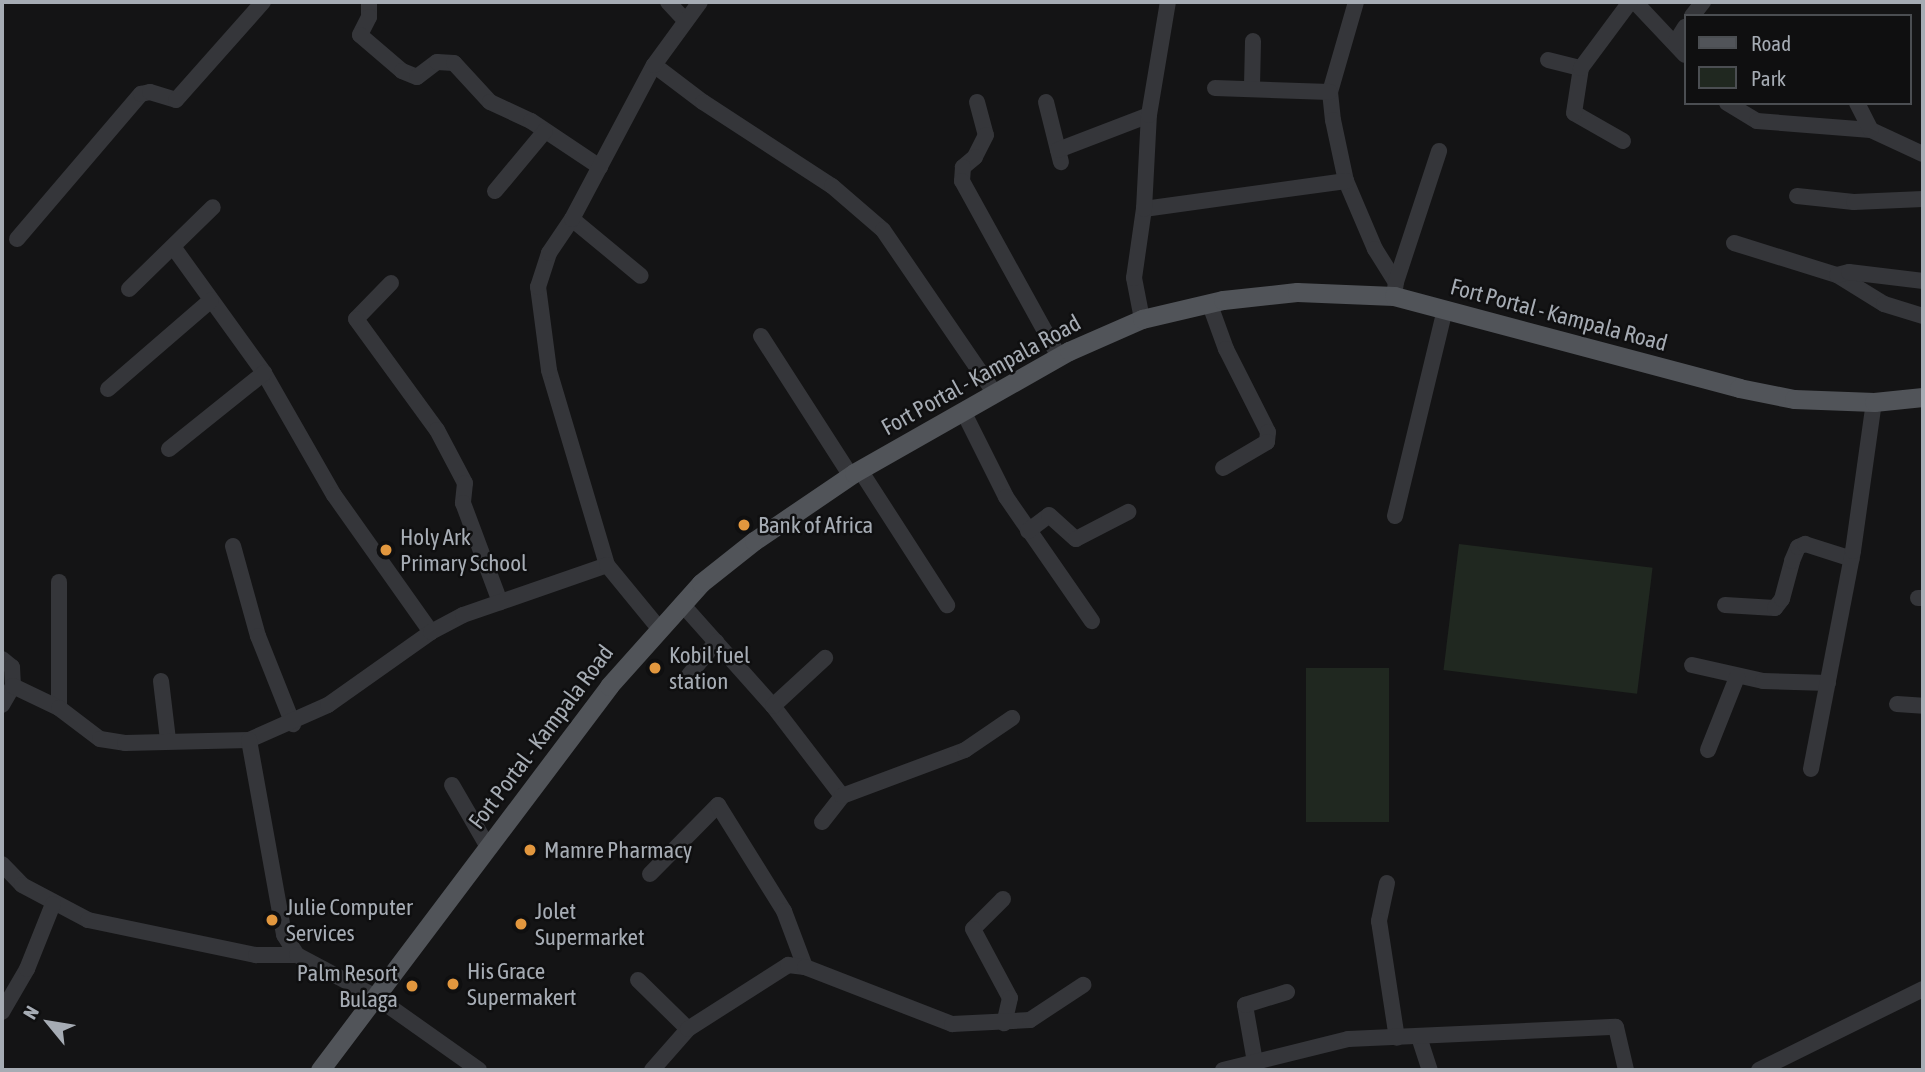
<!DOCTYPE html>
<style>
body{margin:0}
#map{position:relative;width:1925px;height:1072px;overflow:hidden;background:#141415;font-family:"Asap Condensed",sans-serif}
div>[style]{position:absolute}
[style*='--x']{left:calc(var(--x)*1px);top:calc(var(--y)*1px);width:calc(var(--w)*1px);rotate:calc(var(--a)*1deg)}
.green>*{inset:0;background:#202820;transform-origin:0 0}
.minor>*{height:16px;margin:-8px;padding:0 8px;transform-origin:8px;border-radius:8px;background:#35363a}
.major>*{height:19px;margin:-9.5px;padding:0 9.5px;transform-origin:9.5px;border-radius:9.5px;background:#515459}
.dots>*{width:19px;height:19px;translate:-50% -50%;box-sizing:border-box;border:4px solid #0f0f10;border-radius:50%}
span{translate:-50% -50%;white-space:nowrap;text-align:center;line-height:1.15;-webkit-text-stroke:5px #0f0f10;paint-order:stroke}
.street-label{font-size:23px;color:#a6acb4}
.poi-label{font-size:23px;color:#a6acb4}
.left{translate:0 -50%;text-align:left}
.right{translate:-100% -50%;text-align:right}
.frame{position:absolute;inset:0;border:4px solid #a6acb4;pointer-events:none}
.legend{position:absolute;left:1684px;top:14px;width:228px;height:91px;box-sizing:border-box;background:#0f0f10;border:2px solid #4b4e52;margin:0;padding:9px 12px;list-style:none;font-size:21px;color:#a6acb4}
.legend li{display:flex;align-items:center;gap:14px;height:35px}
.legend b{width:35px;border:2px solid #4b4e52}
.north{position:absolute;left:14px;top:988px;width:70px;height:70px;-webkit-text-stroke:5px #0f0f10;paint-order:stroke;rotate:300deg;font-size:19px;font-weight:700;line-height:28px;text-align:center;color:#a6acb4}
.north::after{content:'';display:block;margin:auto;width:24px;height:32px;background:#a6acb4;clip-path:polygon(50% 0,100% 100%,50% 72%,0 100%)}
</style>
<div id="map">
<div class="green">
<i style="left:1459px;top:544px;width:195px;height:127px;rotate:7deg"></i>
<i style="left:1389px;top:668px;width:154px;height:83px;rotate:90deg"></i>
</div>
<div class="minor">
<i style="--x:369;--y:2;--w:15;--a:90"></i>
<i style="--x:369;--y:17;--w:20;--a:117"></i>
<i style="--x:360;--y:35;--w:55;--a:40.6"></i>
<i style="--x:402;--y:71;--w:16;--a:22"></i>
<i style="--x:417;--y:77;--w:25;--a:-37"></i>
<i style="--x:437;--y:62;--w:17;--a:3"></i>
<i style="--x:454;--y:63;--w:53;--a:47.3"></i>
<i style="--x:490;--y:102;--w:45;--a:24.9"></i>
<i style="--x:531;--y:121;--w:83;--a:33.7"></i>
<i style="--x:668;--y:2;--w:26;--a:47"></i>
<i style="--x:1356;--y:2;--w:94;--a:106.1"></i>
<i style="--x:1330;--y:92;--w:28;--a:84"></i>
<i style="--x:1333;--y:120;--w:62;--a:78"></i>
<i style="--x:1346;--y:181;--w:74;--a:66.9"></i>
<i style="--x:1375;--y:249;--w:39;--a:58"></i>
<i style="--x:1396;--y:282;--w:14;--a:98"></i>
<i style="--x:1635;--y:2;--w:73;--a:46.7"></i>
<i style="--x:1692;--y:16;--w:18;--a:-52"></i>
<i style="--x:1675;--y:43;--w:19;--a:-58"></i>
<i style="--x:1548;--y:60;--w:34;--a:14"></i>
<i style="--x:654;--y:65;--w:61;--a:37.1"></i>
<i style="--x:703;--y:102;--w:154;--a:33.1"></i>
<i style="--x:832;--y:186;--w:67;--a:40.8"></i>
<i style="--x:883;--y:230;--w:196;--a:55.6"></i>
<i style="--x:1252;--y:86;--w:45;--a:-88.7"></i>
<i style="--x:1215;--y:88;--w:115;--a:2"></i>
<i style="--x:977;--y:102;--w:34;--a:75"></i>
<i style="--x:986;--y:135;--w:25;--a:117"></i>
<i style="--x:975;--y:157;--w:16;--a:140"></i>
<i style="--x:963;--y:167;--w:14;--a:94"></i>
<i style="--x:962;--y:181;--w:201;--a:61.1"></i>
<i style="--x:1046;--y:102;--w:62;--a:76"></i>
<i style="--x:1727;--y:103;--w:35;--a:31"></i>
<i style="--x:1757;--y:121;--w:114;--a:4.5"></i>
<i style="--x:1871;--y:130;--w:57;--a:24.8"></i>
<i style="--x:1857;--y:103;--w:30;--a:63"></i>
<i style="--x:1623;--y:141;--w:56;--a:-150.3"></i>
<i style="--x:1574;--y:113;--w:46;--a:-81.2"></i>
<i style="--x:1581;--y:68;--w:82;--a:-53.4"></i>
<i style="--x:1058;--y:150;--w:97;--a:-21"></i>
<i style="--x:495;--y:191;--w:78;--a:-50.2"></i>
<i style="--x:1797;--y:196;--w:57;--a:6"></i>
<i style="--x:1854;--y:202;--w:69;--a:-2.5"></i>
<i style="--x:1144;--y:209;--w:204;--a:-7.9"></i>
<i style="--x:572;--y:219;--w:89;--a:39.6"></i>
<i style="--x:17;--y:239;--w:191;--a:-49.5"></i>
<i style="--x:141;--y:94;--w:9;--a:-13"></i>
<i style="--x:150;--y:92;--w:27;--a:17"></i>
<i style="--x:176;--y:100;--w:131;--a:-48.4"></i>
<i style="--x:1734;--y:243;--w:108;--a:17.3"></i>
<i style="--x:1837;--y:275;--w:55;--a:31.7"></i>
<i style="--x:1884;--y:304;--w:41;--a:17.1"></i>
<i style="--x:174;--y:248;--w:154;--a:54.2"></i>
<i style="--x:264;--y:373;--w:141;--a:60.2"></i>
<i style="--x:334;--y:495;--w:168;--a:54.7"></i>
<i style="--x:1837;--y:275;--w:12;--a:-14"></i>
<i style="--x:1849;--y:272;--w:75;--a:6.9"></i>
<i style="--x:1396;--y:282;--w:138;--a:-71.8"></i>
<i style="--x:391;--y:283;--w:50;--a:134.2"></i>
<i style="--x:356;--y:319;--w:137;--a:53.9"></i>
<i style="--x:437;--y:430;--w:60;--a:62.2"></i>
<i style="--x:465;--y:483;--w:20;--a:96"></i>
<i style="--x:463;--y:503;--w:106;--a:69.5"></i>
<i style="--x:129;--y:289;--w:117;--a:-44.3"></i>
<i style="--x:1210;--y:305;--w:47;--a:70"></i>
<i style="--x:1226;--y:349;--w:93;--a:63.2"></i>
<i style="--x:1268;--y:432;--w:10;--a:96"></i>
<i style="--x:1267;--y:442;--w:51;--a:149.4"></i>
<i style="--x:1142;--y:319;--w:42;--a:-101"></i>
<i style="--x:1134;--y:278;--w:70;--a:-81.8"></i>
<i style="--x:1144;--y:209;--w:94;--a:-87"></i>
<i style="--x:1149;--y:115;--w:115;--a:-80.5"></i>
<i style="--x:761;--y:336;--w:166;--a:57.3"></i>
<i style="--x:108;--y:389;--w:136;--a:-40.8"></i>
<i style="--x:963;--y:411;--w:96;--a:63.4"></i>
<i style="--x:1006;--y:497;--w:151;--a:55.3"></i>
<i style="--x:169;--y:449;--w:122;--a:-38.7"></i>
<i style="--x:860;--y:470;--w:161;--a:57.2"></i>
<i style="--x:1395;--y:516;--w:213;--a:-76.4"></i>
<i style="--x:1028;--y:531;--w:26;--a:-37"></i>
<i style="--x:1049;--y:515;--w:36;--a:42"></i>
<i style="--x:1076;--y:539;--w:59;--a:-27.4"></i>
<i style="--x:233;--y:546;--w:93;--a:74.5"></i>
<i style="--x:258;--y:636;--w:95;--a:68.3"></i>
<i style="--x:607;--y:565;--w:203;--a:-106.6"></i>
<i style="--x:549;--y:370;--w:84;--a:-97.5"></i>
<i style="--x:538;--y:287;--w:36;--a:-72"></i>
<i style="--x:549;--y:253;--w:41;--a:-55.9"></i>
<i style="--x:572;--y:219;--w:174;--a:-62"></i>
<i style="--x:654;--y:65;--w:78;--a:-53.9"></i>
<i style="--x:59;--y:582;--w:126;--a:90"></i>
<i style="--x:1918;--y:598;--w:5;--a:0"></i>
<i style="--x:682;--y:604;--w:137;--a:48.3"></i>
<i style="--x:773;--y:706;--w:113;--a:52.5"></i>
<i style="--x:1725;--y:605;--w:50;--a:3.4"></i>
<i style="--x:1775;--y:608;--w:11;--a:-52"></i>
<i style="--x:1782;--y:599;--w:39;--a:-75"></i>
<i style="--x:1792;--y:561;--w:15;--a:-67"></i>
<i style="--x:1798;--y:547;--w:8;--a:-23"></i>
<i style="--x:1805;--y:544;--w:49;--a:17.7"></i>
<i style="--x:2;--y:659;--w:13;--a:39"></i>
<i style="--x:12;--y:667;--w:19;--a:87"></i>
<i style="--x:13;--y:686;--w:22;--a:120"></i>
<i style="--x:1692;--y:665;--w:73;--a:12.7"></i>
<i style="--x:1763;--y:681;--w:65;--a:1.8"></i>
<i style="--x:689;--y:675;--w:43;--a:-50.7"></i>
<i style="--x:161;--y:681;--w:59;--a:83.2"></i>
<i style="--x:13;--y:686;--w:51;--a:25.6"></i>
<i style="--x:59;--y:708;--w:51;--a:37.1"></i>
<i style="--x:100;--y:739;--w:25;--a:9"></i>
<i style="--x:125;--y:743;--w:124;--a:-1.4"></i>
<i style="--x:249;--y:740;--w:86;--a:-23.9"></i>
<i style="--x:328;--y:705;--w:126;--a:-35.3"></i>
<i style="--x:431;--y:632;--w:36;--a:-28"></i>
<i style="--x:463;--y:615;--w:152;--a:-19.1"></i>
<i style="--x:607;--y:565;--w:80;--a:50.6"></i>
<i style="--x:1897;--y:704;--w:26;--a:4"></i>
<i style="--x:773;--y:706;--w:71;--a:-42.7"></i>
<i style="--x:249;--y:740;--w:198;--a:79.8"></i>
<i style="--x:284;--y:935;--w:24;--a:57"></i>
<i style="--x:1708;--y:750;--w:79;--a:-68.3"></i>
<i style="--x:1811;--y:769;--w:222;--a:-79.1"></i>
<i style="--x:1853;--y:551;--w:150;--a:-82"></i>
<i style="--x:452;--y:785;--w:72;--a:59.9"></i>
<i style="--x:822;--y:822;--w:33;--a:-52"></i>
<i style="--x:842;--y:796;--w:131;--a:-20.5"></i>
<i style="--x:965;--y:750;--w:57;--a:-34.2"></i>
<i style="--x:2;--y:864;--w:29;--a:46"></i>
<i style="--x:22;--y:885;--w:75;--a:27.9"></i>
<i style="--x:88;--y:920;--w:172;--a:11.8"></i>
<i style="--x:256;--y:955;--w:41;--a:0"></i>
<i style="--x:297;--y:955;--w:89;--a:28"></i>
<i style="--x:376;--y:997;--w:126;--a:35.3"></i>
<i style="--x:650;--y:874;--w:97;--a:-45.4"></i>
<i style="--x:718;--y:805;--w:125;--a:58.1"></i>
<i style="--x:784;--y:911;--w:60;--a:69.4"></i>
<i style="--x:1387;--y:883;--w:39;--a:102"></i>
<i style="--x:1379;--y:921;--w:118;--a:81.3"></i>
<i style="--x:1003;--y:899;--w:42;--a:135"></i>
<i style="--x:973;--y:929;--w:78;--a:61.8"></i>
<i style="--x:1010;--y:998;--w:26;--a:103"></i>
<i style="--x:638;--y:980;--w:70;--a:44.4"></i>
<i style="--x:2;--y:1012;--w:50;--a:-59.8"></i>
<i style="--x:27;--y:969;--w:70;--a:-68.2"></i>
<i style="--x:1419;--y:1037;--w:35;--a:72"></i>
<i style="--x:1255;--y:1062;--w:58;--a:-100"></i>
<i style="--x:1245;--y:1005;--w:44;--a:-17.2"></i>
<i style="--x:652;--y:1070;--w:55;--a:-48.7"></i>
<i style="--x:688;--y:1029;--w:119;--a:-32.6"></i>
<i style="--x:788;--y:965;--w:17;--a:7"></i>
<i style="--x:805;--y:967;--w:158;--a:21.2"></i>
<i style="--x:952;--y:1024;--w:78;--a:-2.9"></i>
<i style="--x:1030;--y:1020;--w:64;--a:-33.4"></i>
<i style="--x:1223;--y:1070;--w:129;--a:-13.9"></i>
<i style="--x:1348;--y:1039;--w:268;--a:-2.6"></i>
<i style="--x:1616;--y:1027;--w:44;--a:76.9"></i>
<i style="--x:1759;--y:1070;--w:183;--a:-26.3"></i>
</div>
<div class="major">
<i style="--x:320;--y:1070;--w:481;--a:-53"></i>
<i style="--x:609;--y:686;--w:138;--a:-48.2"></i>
<i style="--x:701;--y:583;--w:68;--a:-38.4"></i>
<i style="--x:754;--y:541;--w:121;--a:-34.2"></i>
<i style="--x:854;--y:473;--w:247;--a:-29.6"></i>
<i style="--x:1069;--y:351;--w:80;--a:-23.7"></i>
<i style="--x:1142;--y:319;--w:83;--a:-13.2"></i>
<i style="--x:1223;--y:300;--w:74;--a:-6.2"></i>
<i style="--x:1297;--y:292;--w:97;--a:2.4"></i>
<i style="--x:1394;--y:296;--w:357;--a:14.9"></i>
<i style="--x:1739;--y:388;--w:56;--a:11.3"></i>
<i style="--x:1794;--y:399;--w:80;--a:2.1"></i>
<i style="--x:1874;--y:402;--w:49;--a:-5.8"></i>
</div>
<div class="dots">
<i style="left:744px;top:525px;background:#e2973e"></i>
<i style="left:386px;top:550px;background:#e2973e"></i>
<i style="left:655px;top:668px;background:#e2973e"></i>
<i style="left:530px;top:850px;background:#e2973e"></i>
<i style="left:272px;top:920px;background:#e2973e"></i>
<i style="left:521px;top:924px;background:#e2973e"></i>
<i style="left:453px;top:984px;background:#e2973e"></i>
<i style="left:412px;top:986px;background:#e2973e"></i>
</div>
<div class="street-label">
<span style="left:1559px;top:315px;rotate:15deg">Fort Portal - Kampala Road</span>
<span style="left:981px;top:375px;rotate:-29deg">Fort Portal - Kampala Road</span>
<span style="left:541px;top:737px;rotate:-53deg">Fort Portal - Kampala Road</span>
</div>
<div class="poi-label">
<span class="left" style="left:758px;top:525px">Bank of Africa</span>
<span class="left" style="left:400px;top:550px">Holy Ark<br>Primary School</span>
<span class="left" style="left:669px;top:668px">Kobil fuel<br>station</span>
<span class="left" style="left:544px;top:850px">Mamre Pharmacy</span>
<span class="left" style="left:286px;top:920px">Julie Computer<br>Services</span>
<span class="left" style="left:535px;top:924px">Jolet<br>Supermarket</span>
<span class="left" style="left:467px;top:984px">His Grace<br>Supermakert</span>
<span class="right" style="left:398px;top:986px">Palm Resort<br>Bulaga</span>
</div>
<div class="frame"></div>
<ul class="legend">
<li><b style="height:9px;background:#515459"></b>Road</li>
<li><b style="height:19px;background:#202820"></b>Park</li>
</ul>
<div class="north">N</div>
</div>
